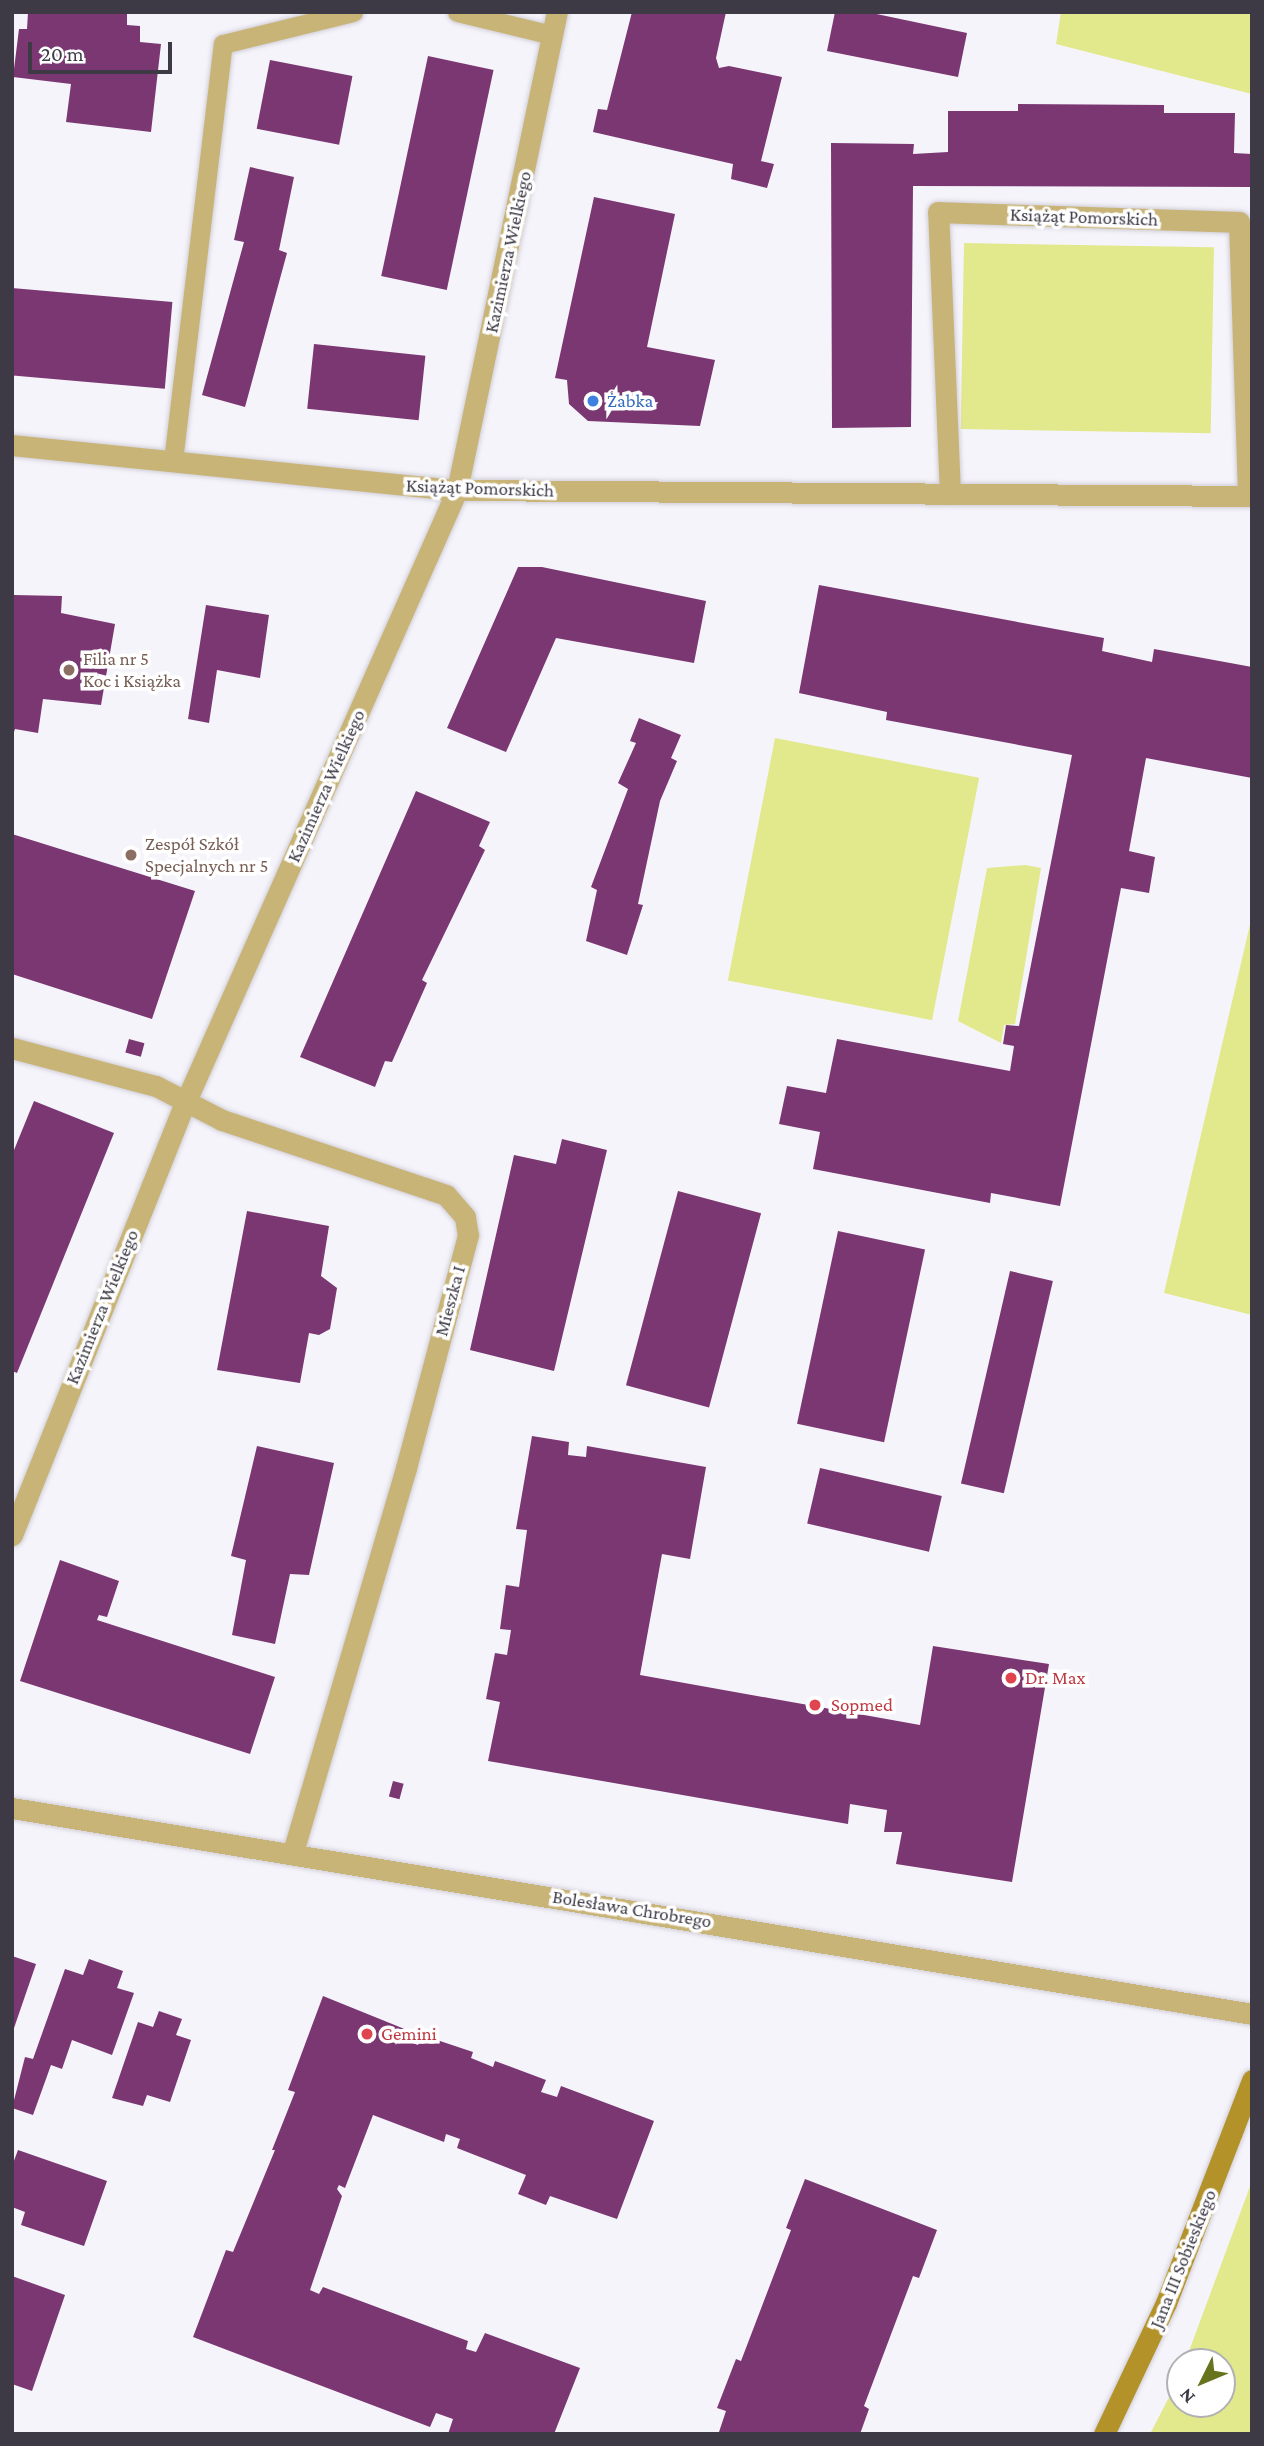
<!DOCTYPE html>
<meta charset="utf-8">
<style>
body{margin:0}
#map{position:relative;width:1264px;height:2446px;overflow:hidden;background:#f6f4fb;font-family:"Crimson Pro",serif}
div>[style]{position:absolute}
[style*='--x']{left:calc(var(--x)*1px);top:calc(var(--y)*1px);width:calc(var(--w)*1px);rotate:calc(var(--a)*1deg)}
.green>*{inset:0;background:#e2e88c;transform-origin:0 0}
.building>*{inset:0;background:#7a3772;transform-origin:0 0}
.roads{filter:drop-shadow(0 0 2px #d1cfd7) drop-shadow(0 0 2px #d1cfd7)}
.lane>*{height:19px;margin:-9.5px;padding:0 9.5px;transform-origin:9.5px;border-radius:9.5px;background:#c9b478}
.street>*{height:21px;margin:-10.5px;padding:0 10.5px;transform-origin:10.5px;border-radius:10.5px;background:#c9b478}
.secondary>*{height:21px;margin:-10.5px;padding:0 10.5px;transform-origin:10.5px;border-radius:10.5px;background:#b3922a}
.dots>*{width:19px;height:19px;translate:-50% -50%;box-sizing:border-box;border:4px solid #fff;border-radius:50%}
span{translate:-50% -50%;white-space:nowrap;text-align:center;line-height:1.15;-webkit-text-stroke:7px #fff;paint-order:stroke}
.street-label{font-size:19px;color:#3d3a46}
.shop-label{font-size:19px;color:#366cbe}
.left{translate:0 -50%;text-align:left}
.education-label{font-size:19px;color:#785e54}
.health-label{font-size:19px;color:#be3a42}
.frame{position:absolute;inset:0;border:14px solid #3d3a46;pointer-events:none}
.north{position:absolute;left:1166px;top:2348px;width:70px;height:70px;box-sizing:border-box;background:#fff;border:2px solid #b1b0b5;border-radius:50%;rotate:227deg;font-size:19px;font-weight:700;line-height:28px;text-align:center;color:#3d3a46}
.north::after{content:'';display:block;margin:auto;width:24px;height:32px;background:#68731e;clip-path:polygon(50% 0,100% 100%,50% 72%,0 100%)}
.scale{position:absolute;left:28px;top:42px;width:144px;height:32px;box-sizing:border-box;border:4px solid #3d3a46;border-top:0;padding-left:9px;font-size:21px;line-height:24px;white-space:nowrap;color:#3d3a46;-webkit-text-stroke:5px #fff;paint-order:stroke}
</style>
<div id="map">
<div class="green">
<i style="clip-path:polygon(1061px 12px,1252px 12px,1252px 94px,1056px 44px)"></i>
<i style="left:964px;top:243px;width:250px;height:186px;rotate:1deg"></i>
<i style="left:775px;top:738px;width:208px;height:247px;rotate:11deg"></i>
<i style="clip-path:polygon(1025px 865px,1041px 868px,1015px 1024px,1004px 1025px,1001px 1043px,958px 1021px,987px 868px)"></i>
<i style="clip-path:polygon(1252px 916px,1252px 1315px,1164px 1293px)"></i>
<i style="clip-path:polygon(1252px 2181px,1252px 2434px,1150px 2434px,1180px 2376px,1180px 2404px,1222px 2404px,1222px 2362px,1185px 2362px)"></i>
</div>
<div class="building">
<i style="clip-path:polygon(28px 12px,127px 12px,127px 25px,140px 26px,140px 42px,161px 44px,151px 132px,66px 122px,71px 84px,13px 77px,19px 29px,27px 29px)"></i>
<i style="clip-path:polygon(632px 12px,726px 12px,716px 58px,719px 68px,729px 66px,782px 77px,761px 161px,774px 164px,767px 188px,731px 179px,733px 164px,593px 132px,598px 109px,607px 110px)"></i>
<i style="clip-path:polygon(835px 12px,867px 12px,967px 33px,958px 77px,827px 51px)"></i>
<i style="left:428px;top:56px;width:67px;height:225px;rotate:12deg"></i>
<i style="left:270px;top:60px;width:84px;height:70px;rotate:11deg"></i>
<i style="clip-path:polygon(1018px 104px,1164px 105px,1164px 113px,1235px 113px,1234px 153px,1252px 154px,1252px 187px,913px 186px,911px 427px,832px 428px,831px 143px,914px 144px,913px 154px,948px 152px,948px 111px,1018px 111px)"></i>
<i style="clip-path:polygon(250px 167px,294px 177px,279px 250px,287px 253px,245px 407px,202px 395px,244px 242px,234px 240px)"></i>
<i style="clip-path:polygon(594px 197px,675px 214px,647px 347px,715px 360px,700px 426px,588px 421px,569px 404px,567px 380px,555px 378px)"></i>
<i style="left:12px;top:288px;width:161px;height:87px;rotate:5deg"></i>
<i style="left:314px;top:344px;width:112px;height:65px;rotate:6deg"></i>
<i style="clip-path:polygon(518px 567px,542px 567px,706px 601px,694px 663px,556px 638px,506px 752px,447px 728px)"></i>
<i style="clip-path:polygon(819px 585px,1104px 638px,1102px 651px,1152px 662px,1154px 649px,1252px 667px,1252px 778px,1146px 758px,1129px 851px,1155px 857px,1149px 893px,1121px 888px,1060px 1206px,991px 1193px,990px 1203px,813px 1169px,820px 1132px,779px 1124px,787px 1086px,826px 1093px,837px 1039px,1010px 1071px,1014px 1046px,1003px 1044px,1006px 1025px,1019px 1026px,1072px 755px,886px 720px,887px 712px,799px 693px)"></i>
<i style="clip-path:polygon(14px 595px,62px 596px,61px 613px,115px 624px,101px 705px,43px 699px,38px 733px,15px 729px,13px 735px)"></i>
<i style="clip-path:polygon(206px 605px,269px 615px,260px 678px,217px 670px,209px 723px,188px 719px)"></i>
<i style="clip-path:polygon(639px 718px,681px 735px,671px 758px,677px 761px,660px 801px,638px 904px,643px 905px,627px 955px,586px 941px,597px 890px,591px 887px,628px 789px,618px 783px,636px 743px,630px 741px)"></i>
<i style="clip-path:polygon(416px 791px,490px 822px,479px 846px,485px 850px,422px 980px,427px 983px,392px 1062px,385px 1061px,375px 1087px,300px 1057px)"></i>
<i style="clip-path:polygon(12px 834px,195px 891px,152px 1019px,12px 974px)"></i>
<i style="left:129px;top:1039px;width:16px;height:14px;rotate:15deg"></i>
<i style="clip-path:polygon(34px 1101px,114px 1133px,17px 1373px,12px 1371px,12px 1155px)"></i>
<i style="clip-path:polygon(562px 1139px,607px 1150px,554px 1371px,470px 1350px,514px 1155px,556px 1164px)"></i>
<i style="left:678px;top:1191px;width:86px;height:201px;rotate:15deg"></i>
<i style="clip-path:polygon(247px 1211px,329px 1226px,321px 1276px,337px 1288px,330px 1329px,319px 1335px,309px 1333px,300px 1383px,217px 1370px)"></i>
<i style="left:838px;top:1231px;width:89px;height:197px;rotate:12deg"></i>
<i style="left:1010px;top:1271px;width:44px;height:218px;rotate:13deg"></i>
<i style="clip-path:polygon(532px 1436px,569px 1442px,568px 1455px,586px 1457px,587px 1446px,706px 1467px,690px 1559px,662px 1554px,640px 1675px,920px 1725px,933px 1646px,1049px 1664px,1012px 1882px,896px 1864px,902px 1832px,884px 1832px,887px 1810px,850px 1804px,848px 1824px,488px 1761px,500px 1702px,486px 1699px,495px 1653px,507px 1655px,511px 1630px,500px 1629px,506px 1585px,519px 1587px,527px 1530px,516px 1529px)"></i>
<i style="clip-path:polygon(257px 1446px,334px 1463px,309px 1575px,290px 1574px,275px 1644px,232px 1635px,246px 1560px,231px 1556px)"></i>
<i style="left:820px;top:1468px;width:125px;height:57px;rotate:13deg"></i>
<i style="clip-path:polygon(60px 1560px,119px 1581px,107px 1617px,99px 1615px,97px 1620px,275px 1677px,250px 1754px,20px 1681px)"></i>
<i style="left:393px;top:1781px;width:11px;height:16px;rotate:15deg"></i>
<i style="clip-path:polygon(12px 1956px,36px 1964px,13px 2031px,12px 2031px)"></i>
<i style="clip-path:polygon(89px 1959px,123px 1971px,117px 1988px,134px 1993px,112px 2055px,72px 2040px,62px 2069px,51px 2065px,33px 2115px,12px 2108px,25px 2057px,33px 2059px,65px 1969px,83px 1975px)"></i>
<i style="clip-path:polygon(323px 1996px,407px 2030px,404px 2039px,418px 2045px,422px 2035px,473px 2052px,471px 2058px,493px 2067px,495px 2061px,546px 2080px,541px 2092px,557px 2097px,561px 2086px,654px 2121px,617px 2219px,550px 2196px,546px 2205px,518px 2194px,526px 2175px,457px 2148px,460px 2139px,446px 2134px,444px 2142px,373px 2115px,345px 2188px,339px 2185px,337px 2189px,342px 2196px,310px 2290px,319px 2294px,323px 2287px,468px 2341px,466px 2349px,476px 2352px,485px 2333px,580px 2368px,554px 2434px,448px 2434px,453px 2419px,436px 2413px,430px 2427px,193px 2337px,226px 2250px,233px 2252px,275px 2150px,272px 2150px,295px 2092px,288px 2090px)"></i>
<i style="clip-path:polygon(159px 2011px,182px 2019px,176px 2035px,191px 2040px,170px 2102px,147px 2095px,143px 2106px,112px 2098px,138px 2022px,153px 2027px)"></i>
<i style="clip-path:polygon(18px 2150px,107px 2181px,84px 2246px,21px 2225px,25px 2212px,12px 2207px,12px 2166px)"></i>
<i style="clip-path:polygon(805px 2179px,937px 2230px,919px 2278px,913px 2276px,864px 2406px,869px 2409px,860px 2434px,724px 2434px,719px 2432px,726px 2411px,717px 2408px,736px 2359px,741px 2361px,791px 2230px,786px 2228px)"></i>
<i style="clip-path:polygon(12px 2276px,65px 2295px,32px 2391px,12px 2384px)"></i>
</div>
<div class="roads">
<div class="lane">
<i style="--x:457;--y:12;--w:98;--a:13.6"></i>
<i style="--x:173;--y:461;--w:420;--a:-83.2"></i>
<i style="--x:223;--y:44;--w:134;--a:-13.8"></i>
</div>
<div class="street">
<i style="--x:12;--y:445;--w:447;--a:5.8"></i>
<i style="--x:457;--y:490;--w:795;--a:0.43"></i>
<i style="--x:950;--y:494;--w:282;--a:-92.4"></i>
<i style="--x:938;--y:212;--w:301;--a:1.9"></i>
<i style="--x:1239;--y:222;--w:274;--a:88.1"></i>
<i style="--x:12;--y:1048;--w:149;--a:14.8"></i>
<i style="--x:156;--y:1086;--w:74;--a:27.3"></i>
<i style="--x:222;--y:1120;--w:236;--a:18.5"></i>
<i style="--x:446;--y:1195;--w:29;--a:49"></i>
<i style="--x:465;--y:1217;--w:18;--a:81"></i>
<i style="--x:468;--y:1235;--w:241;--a:104.9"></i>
<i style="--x:406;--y:1468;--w:401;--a:106.4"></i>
<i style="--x:12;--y:1535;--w:468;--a:-68.2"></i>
<i style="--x:186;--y:1101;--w:668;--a:-66.08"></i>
<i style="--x:457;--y:490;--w:488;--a:-78.2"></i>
<i style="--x:12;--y:1808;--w:1257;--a:9.43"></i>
</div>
<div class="secondary">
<i style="--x:1104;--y:2434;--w:145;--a:-64.7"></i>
<i style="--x:1166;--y:2303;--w:239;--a:-68.9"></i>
</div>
</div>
<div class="dots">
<i style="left:593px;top:401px;background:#3f7fe0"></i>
<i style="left:69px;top:670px;background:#8d6e63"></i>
<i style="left:131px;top:855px;background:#8d6e63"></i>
<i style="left:1011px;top:1678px;background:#e0444e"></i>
<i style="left:815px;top:1705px;background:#e0444e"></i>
<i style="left:367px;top:2034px;background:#e0444e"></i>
</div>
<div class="street-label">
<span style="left:1084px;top:217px;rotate:2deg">Książąt Pomorskich</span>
<span style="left:508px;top:252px;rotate:-78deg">Kazimierza Wielkiego</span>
<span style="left:480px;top:488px;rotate:2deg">Książąt Pomorskich</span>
<span style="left:326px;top:786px;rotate:-66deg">Kazimierza Wielkiego</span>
<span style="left:450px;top:1301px;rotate:-75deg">Mieszka I</span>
<span style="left:102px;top:1307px;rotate:-68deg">Kazimierza Wielkiego</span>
<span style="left:632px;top:1909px;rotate:9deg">Bolesława Chrobrego</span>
<span style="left:1183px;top:2259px;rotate:-68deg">Jana III Sobieskiego</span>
</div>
<div class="shop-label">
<span class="left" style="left:607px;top:401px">Żabka</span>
</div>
<div class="education-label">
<span class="left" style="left:83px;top:670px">Filia nr 5<br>Koc i Książka</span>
<span class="left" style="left:145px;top:855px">Zespół Szkół<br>Specjalnych nr 5</span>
</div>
<div class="health-label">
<span class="left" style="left:1025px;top:1678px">Dr. Max</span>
<span class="left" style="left:831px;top:1705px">Sopmed</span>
<span class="left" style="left:381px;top:2034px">Gemini</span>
</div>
<div class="frame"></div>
<div class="north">N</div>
<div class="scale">20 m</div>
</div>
